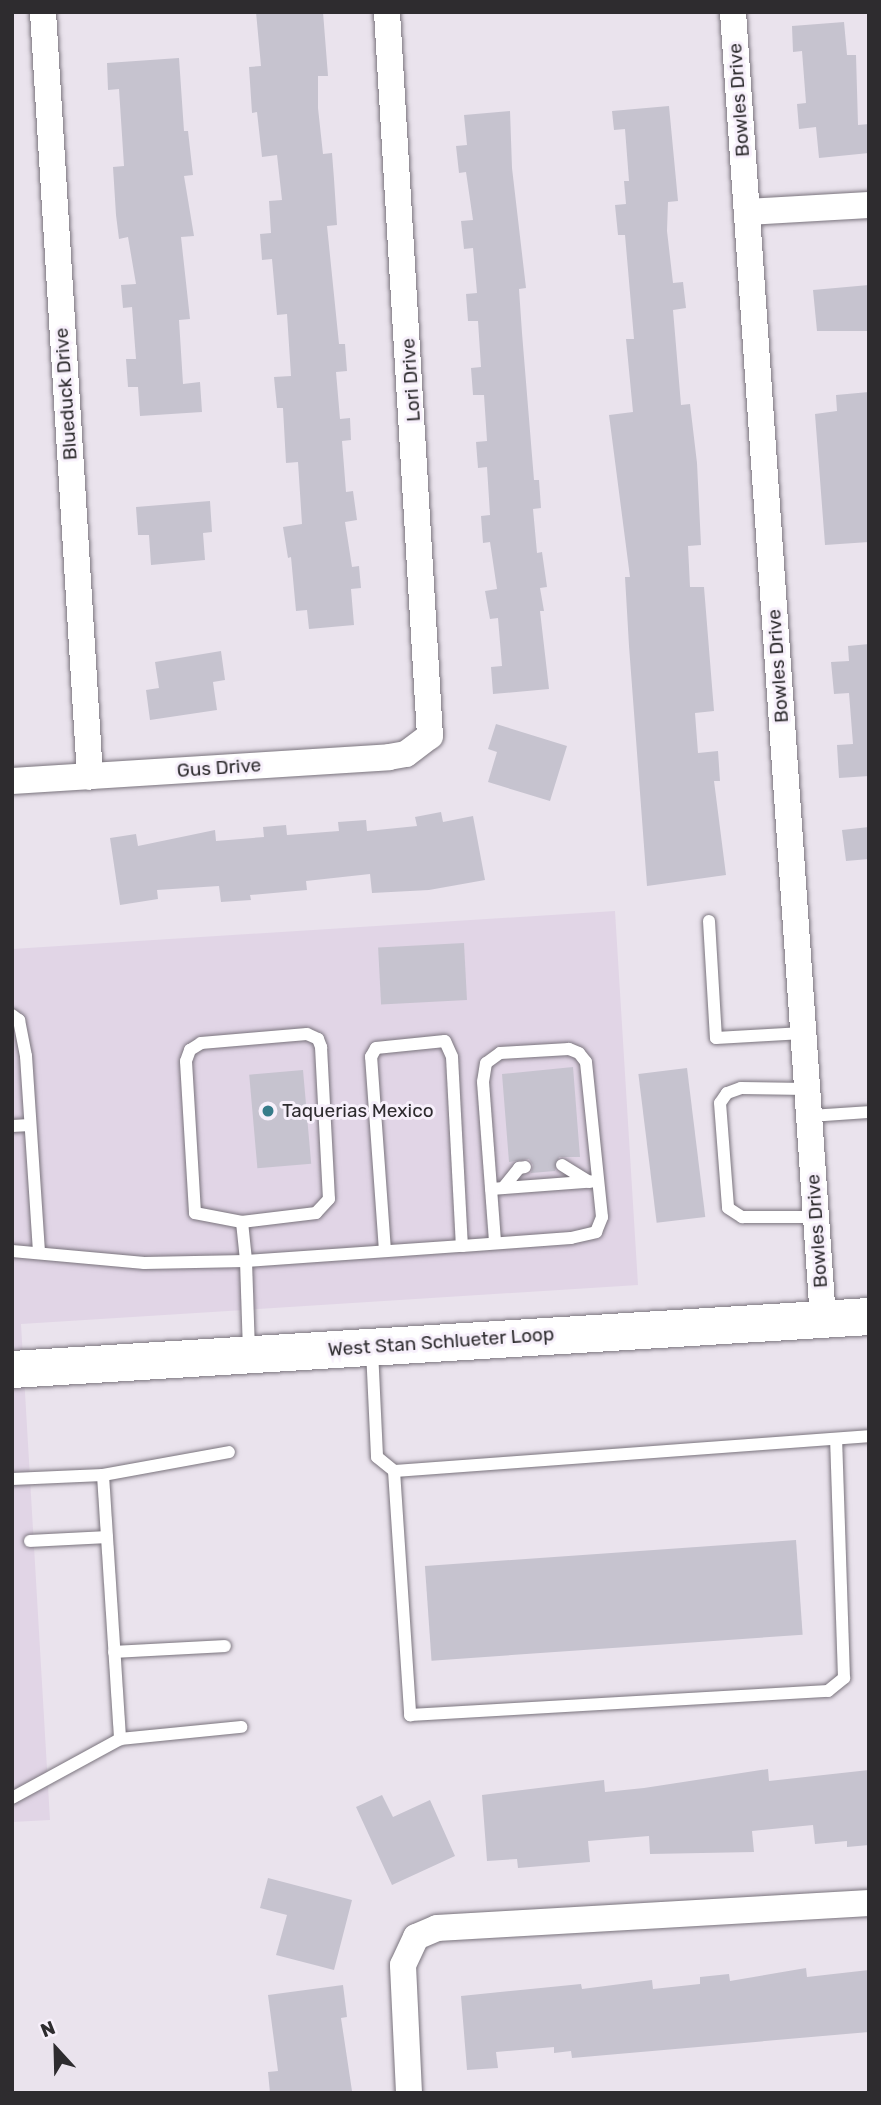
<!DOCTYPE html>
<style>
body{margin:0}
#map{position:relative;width:881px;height:2105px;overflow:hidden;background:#eae3ed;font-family:Rubik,sans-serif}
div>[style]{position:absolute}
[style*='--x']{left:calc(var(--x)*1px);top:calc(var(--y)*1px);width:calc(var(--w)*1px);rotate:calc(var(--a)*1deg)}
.built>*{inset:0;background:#e1d5e6}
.building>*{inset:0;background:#c6c3cf;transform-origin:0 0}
.roads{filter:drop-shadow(0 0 2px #7a747d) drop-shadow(0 0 2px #7a747d)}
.service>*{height:12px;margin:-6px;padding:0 6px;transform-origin:6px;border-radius:6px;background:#fff}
.minor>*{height:26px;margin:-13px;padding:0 13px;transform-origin:13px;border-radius:13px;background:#fff}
.secondary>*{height:37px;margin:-18.5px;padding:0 18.5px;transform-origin:18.5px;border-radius:18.5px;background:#fff}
.dots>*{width:19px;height:19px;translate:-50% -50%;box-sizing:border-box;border:4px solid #f7f0fb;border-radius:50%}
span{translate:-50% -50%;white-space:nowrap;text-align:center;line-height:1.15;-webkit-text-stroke:6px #f7f0fb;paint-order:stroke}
.street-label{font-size:19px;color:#2e2c2f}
.poi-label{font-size:19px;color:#2e2c2f}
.left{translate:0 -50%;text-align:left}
.frame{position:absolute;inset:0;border:14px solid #2e2c2f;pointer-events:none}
.north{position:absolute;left:21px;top:2014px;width:70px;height:70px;-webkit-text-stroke:5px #f7f0fb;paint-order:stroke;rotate:338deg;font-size:19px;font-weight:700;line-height:28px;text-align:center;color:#2e2c2f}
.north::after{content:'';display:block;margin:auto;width:24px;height:32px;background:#2e2c2f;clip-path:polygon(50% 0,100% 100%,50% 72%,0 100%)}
</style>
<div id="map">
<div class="built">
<i style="clip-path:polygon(615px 911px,638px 1285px,21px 1324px,50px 1820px,12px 1822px,12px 949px)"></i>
</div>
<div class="building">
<i style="clip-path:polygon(256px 12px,323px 12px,328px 76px,318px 76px,318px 108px,323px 154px,332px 153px,334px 179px,337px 225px,327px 226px,339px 344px,345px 344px,347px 371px,336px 372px,340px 419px,350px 418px,351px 440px,342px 441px,346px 492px,353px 491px,357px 520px,345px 522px,352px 567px,359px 566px,361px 588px,351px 589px,354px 625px,309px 629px,307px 610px,296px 611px,291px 557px,288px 558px,283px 527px,302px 524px,298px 462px,286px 463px,283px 408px,277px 408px,274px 377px,291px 376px,287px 314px,277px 315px,272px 259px,262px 260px,260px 234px,271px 233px,269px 201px,282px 200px,277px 155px,262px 157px,257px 112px,252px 113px,249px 67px,261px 66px)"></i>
<i style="clip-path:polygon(844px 22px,847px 55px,856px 55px,858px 125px,869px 124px,869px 153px,819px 158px,816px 127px,799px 129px,797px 104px,806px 103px,802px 51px,793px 52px,792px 26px)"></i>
<i style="clip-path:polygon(179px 58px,184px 131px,188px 131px,193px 175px,184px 176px,194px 236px,181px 237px,190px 319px,179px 320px,183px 384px,200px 382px,202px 412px,140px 416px,138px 387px,128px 387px,126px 359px,136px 359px,132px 307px,123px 308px,121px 285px,136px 284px,128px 237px,119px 239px,116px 215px,113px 167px,124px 166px,119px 89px,108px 90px,107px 63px)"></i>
<i style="clip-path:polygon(669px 106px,678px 201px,668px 202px,667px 231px,673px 283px,683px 282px,686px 308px,673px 310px,681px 405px,690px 404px,697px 463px,701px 545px,688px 546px,690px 587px,704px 587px,714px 711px,695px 713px,698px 753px,718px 751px,720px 781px,714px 781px,726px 875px,647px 886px,629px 646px,625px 577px,630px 577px,609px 415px,633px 412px,626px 339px,634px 339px,625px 235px,618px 235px,615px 205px,626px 204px,624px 181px,629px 181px,625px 129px,614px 130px,612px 111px)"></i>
<i style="clip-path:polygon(510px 111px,512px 168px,526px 288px,519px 289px,522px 333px,534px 480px,539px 480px,541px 508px,533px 509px,537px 553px,542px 552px,547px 587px,540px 588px,544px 611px,540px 611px,549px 689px,493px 694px,491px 667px,502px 666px,498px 618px,490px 619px,485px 591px,497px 589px,490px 542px,483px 543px,481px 516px,490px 515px,487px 467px,478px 468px,476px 442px,487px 441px,484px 395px,473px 395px,471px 368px,481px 367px,478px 321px,468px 321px,466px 294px,477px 293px,473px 248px,464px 249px,461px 221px,473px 220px,466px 172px,459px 173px,456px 146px,467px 145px,464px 115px)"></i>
<i style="clip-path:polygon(869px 285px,869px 331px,817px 331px,813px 290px)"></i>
<i style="clip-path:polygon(869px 392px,869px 542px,825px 545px,815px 414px,837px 411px,836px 395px)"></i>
<i style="clip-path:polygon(210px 501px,212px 532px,203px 533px,205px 560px,151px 565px,149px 535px,138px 535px,136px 507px)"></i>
<i style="clip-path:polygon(869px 644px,869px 776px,839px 778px,837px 745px,853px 744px,849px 693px,834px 694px,831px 662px,849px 661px,848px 646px)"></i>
<i style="clip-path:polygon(221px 651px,225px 680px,213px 682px,217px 710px,150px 720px,146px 690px,159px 688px,155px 662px)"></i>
<i style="clip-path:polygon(496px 724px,567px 746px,550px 801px,488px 782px,497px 752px,488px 749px)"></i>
<i style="clip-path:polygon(441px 812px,443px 822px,473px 816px,485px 880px,429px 890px,372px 893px,370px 874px,306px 881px,307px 890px,250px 895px,251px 900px,221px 902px,219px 886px,157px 890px,158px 899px,120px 905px,110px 838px,136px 834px,138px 846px,215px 830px,216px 841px,264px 837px,263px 827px,286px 825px,287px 835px,339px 831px,338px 822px,366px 820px,367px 831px,417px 826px,415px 817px)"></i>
<i style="clip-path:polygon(869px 827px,869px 859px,846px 861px,842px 830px)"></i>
<i style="left:464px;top:943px;width:57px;height:86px;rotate:87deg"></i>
<i style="clip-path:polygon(573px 1067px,580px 1157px,559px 1157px,555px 1171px,531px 1173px,533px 1165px,529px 1159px,509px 1162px,502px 1074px)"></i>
<i style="left:687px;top:1068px;width:150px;height:49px;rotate:83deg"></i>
<i style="left:303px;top:1070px;width:94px;height:54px;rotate:85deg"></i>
<i style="left:796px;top:1540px;width:95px;height:372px;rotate:86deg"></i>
<i style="clip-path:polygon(768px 1769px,769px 1781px,869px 1770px,869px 1845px,847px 1847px,847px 1841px,815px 1844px,813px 1825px,752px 1831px,754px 1852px,650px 1854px,649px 1836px,588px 1841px,590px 1862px,518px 1868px,517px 1859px,487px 1861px,482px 1795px,604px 1780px,605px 1792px,644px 1788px)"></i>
<i style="clip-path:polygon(382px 1795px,393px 1817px,430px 1800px,455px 1856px,392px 1885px,356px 1807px)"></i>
<i style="clip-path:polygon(268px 1878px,352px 1900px,334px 1970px,276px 1955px,287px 1915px,260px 1908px)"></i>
<i style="clip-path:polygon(806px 1968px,807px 1977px,869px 1970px,869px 2032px,572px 2058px,571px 2051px,554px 2053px,554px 2047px,496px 2052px,498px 2068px,467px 2070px,461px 1996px,581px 1984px,582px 1989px,652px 1980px,653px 1989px,700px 1984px,700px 1977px,729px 1974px,730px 1981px)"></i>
<i style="clip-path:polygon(343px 1985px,347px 2017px,341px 2018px,352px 2091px,270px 2093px,268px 2072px,278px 2071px,268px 1995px)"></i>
</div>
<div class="roads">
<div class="service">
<i style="--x:709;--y:921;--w:117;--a:86.6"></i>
<i style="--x:716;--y:1038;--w:87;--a:-3.3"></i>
<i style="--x:12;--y:1015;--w:9;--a:36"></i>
<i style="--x:19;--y:1020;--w:37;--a:79"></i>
<i style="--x:26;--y:1056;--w:197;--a:86.2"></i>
<i style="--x:307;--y:1034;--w:12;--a:24"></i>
<i style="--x:318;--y:1039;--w:9;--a:69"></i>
<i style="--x:321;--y:1047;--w:152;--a:87"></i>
<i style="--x:329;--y:1199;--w:19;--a:133"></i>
<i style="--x:316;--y:1213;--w:75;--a:173.1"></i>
<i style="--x:242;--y:1222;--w:48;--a:-169.2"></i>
<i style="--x:195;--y:1213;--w:152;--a:-93.4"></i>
<i style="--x:186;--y:1061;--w:12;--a:-70"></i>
<i style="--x:190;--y:1050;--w:13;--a:-32"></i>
<i style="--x:201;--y:1043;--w:106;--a:-4.9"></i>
<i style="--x:807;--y:1089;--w:66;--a:-179.1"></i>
<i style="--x:741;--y:1088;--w:15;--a:160"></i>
<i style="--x:727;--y:1093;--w:12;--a:125"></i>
<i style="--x:720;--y:1103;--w:105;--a:85.6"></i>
<i style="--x:728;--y:1208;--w:17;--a:33"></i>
<i style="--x:742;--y:1217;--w:74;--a:0"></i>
<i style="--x:809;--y:1116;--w:60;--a:-3.8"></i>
<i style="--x:12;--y:1126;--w:18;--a:-3"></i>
<i style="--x:562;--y:1165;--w:32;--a:32"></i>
<i style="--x:503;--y:1188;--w:26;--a:-51"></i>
<i style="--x:519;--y:1168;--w:6;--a:-9"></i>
<i style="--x:491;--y:1189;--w:107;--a:-4.3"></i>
<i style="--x:242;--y:1222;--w:39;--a:84"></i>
<i style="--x:246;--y:1261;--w:217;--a:-4"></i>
<i style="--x:462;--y:1246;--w:109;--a:-4.2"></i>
<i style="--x:571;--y:1238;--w:26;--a:-13"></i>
<i style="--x:596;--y:1232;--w:16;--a:-68"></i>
<i style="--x:602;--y:1217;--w:156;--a:-95.9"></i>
<i style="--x:586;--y:1062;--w:11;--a:-128"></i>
<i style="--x:579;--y:1053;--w:11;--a:-158"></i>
<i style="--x:569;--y:1049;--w:69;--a:176.7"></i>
<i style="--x:500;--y:1053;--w:17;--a:144"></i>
<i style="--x:486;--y:1063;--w:19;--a:99"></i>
<i style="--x:483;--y:1082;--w:161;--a:85.7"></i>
<i style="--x:12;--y:1251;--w:133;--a:5.2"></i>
<i style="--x:144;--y:1263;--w:102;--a:-1.1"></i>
<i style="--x:246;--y:1261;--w:89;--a:88.1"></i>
<i style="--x:385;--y:1251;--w:195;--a:-94.1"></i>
<i style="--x:371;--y:1057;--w:10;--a:-61"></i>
<i style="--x:376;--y:1048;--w:69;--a:-5.8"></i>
<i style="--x:445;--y:1041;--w:17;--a:66"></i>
<i style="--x:452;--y:1057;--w:189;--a:87"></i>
<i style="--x:372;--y:1350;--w:107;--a:87.3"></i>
<i style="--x:377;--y:1457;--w:22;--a:39"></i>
<i style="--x:394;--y:1471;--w:476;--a:-4.2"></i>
<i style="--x:394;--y:1471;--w:245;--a:86.2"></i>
<i style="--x:410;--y:1715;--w:419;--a:-3.3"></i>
<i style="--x:828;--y:1691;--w:21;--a:-39"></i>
<i style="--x:844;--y:1678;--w:239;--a:-91.9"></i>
<i style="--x:103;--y:1475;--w:265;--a:86.3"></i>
<i style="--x:12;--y:1479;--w:91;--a:-2.5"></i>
<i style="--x:103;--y:1475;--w:128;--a:-10.3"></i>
<i style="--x:30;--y:1541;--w:77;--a:-3"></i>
<i style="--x:114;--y:1652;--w:111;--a:-3.1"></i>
<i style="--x:12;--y:1798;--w:123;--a:-28.6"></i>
<i style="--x:120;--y:1739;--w:122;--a:-5.7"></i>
</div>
<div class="minor">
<i style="--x:43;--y:12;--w:766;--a:86.48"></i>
<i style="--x:733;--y:12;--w:1310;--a:86.06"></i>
<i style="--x:747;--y:212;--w:122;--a:-3.3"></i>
<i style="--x:12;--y:781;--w:378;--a:-3.6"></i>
<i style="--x:389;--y:757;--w:17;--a:-10"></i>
<i style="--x:406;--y:754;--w:30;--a:-37"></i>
<i style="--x:430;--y:736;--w:725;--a:-93.4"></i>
<i style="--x:409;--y:2093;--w:128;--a:-92.7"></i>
<i style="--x:403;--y:1965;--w:31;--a:-65"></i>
<i style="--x:416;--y:1937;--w:23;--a:-23"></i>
<i style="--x:437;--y:1928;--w:433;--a:-3.3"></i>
</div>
<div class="secondary">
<i style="--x:12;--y:1369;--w:859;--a:-3.54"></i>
</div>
</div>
<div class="dots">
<i style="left:268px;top:1111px;background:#377c8a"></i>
</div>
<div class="street-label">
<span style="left:739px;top:100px;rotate:-94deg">Bowles Drive</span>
<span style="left:411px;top:380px;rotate:-94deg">Lori Drive</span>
<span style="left:66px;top:394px;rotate:-94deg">Blueduck Drive</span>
<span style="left:778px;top:666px;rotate:-94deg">Bowles Drive</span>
<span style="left:219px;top:768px;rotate:-4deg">Gus Drive</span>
<span style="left:817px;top:1231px;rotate:-94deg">Bowles Drive</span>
<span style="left:441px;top:1342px;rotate:-4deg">West Stan Schlueter Loop</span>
</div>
<div class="poi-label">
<span class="left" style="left:282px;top:1111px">Taquerias Mexico</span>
</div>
<div class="frame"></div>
<div class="north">N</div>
</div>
